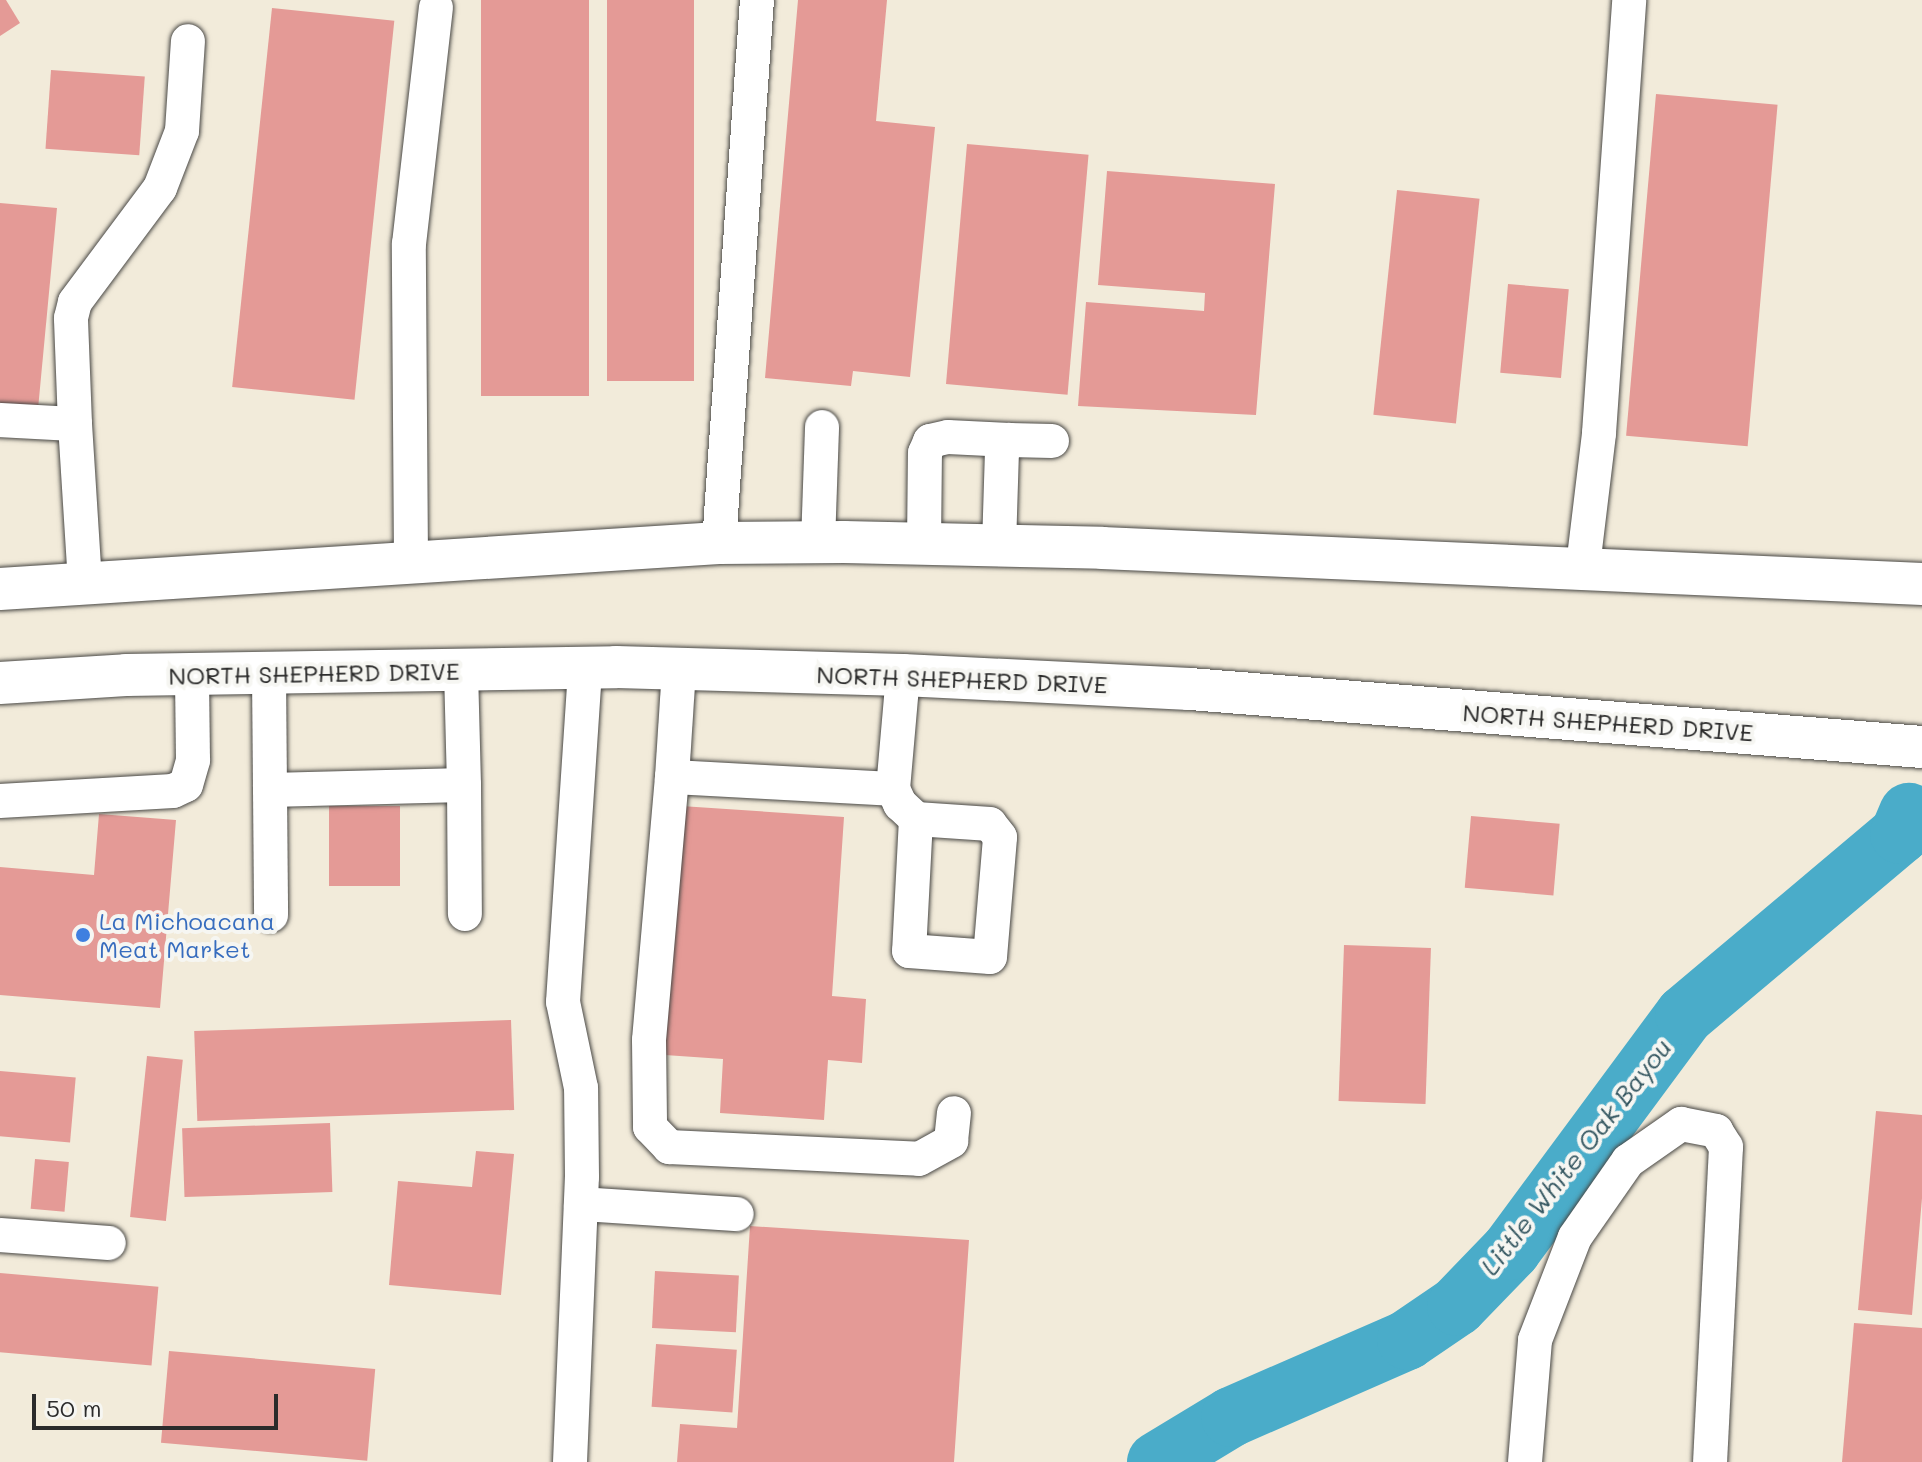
<!DOCTYPE html>
<style>
body{margin:0}
#map{position:relative;width:1922px;height:1462px;overflow:hidden;background:#f2ebda;font-family:Mali,sans-serif}
div>[style]{position:absolute}
[style*='--x']{left:calc(var(--x)*1px);top:calc(var(--y)*1px);width:calc(var(--w)*1px);rotate:calc(var(--a)*1deg)}
.river>*{height:60px;margin:-30px;padding:0 30px;transform-origin:30px;border-radius:30px;background:#4aacc9}
.building>*{inset:0;background:#e49a96;transform-origin:0 0}
.roads{filter:drop-shadow(0 0 2px #494845) drop-shadow(0 0 2px #494845)}
.minor>*{height:34px;margin:-17px;padding:0 17px;transform-origin:17px;border-radius:17px;background:#fff}
.major>*{height:42px;margin:-21px;padding:0 21px;transform-origin:21px;border-radius:21px;background:#fff}
.dots>*{width:22px;height:22px;translate:-50% -50%;box-sizing:border-box;border:4px solid #f6f6f2;border-radius:50%}
span{translate:-50% -50%;white-space:nowrap;text-align:center;line-height:1.15;-webkit-text-stroke:8px #f6f6f2;paint-order:stroke}
.street-label{font-size:24px;color:#2b2b2b}
.shop-label{font-size:24px;color:#366cbe}
.left{translate:0 -50%;text-align:left}
.water-label{font-size:26px;color:#365862;font-style:italic}
.scale{position:absolute;left:32px;top:1394px;width:246px;height:36px;box-sizing:border-box;border:4px solid #2b2b2b;border-top:0;padding-left:10px;font-size:24px;line-height:28px;white-space:nowrap;color:#2b2b2b;-webkit-text-stroke:6px #f6f6f2;paint-order:stroke}
</style>
<div id="map">
<div class="river">
<i style="--x:1157;--y:1462;--w:87;--a:-31.3"></i>
<i style="--x:1231;--y:1417;--w:192;--a:-23.6"></i>
<i style="--x:1407;--y:1340;--w:60;--a:-34.2"></i>
<i style="--x:1457;--y:1306;--w:78;--a:-46"></i>
<i style="--x:1511;--y:1250;--w:292;--a:-53.5"></i>
<i style="--x:1685;--y:1015;--w:281;--a:-40.1"></i>
<i style="--x:1900;--y:834;--w:23;--a:-67"></i>
</div>
<div class="building">
<i style="clip-path:polygon(0 0,6px 0,20px 23px,0 36px)"></i>
<i style="left:481px;top:0;width:108px;height:396px"></i>
<i style="left:607px;top:0;width:87px;height:381px"></i>
<i style="clip-path:polygon(798px 0,887px 0,876px 121px,935px 127px,910px 377px,853px 371px,851px 386px,765px 378px)"></i>
<i style="left:272px;top:8px;width:123px;height:381px;rotate:6deg"></i>
<i style="left:51px;top:70px;width:94px;height:79px;rotate:4deg"></i>
<i style="left:1656px;top:94px;width:122px;height:343px;rotate:5deg"></i>
<i style="left:967px;top:144px;width:122px;height:241px;rotate:5deg"></i>
<i style="clip-path:polygon(1107px 171px,1275px 184px,1256px 415px,1078px 406px,1086px 302px,1204px 311px,1205px 293px,1098px 285px)"></i>
<i style="left:1397px;top:190px;width:83px;height:226px;rotate:6deg"></i>
<i style="clip-path:polygon(0 203px,57px 208px,38px 409px,0 405px)"></i>
<i style="left:1508px;top:284px;width:61px;height:89px;rotate:5deg"></i>
<i style="left:329px;top:806px;width:71px;height:80px"></i>
<i style="clip-path:polygon(681px 806px,844px 817px,832px 996px,866px 999px,862px 1063px,828px 1060px,824px 1120px,720px 1113px,723px 1059px,665px 1055px)"></i>
<i style="clip-path:polygon(99px 814px,176px 820px,160px 1008px,0 995px,0 867px,94px 875px)"></i>
<i style="left:1471px;top:816px;width:89px;height:72px;rotate:5deg"></i>
<i style="left:1344px;top:945px;width:87px;height:156px;rotate:2deg"></i>
<i style="left:511px;top:1020px;width:90px;height:317px;rotate:88deg"></i>
<i style="left:147px;top:1056px;width:36px;height:162px;rotate:6deg"></i>
<i style="left:0;top:1071px;width:76px;height:65px;rotate:5deg"></i>
<i style="clip-path:polygon(1876px 1111px,1922px 1115px,1922px 1198px,1912px 1315px,1858px 1310px)"></i>
<i style="left:330px;top:1123px;width:69px;height:148px;rotate:88deg"></i>
<i style="clip-path:polygon(476px 1151px,514px 1154px,501px 1295px,389px 1285px,398px 1181px,472px 1187px)"></i>
<i style="left:35px;top:1159px;width:34px;height:50px;rotate:5deg"></i>
<i style="clip-path:polygon(750px 1226px,969px 1240px,954px 1462px,677px 1462px,680px 1424px,737px 1428px)"></i>
<i style="left:655px;top:1271px;width:84px;height:57px;rotate:3deg"></i>
<i style="left:0;top:1273px;width:159px;height:79px;rotate:5deg"></i>
<i style="clip-path:polygon(1854px 1323px,1922px 1328px,1922px 1462px,1842px 1462px)"></i>
<i style="left:656px;top:1344px;width:81px;height:63px;rotate:4deg"></i>
<i style="left:169px;top:1351px;width:207px;height:92px;rotate:5deg"></i>
</div>
<div class="roads">
<div class="minor">
<i style="--x:0;--y:420;--w:75;--a:3.1"></i>
<i style="--x:75;--y:424;--w:157;--a:86.4"></i>
<i style="--x:75;--y:424;--w:106;--a:-92.2"></i>
<i style="--x:71;--y:318;--w:16;--a:-76"></i>
<i style="--x:75;--y:302;--w:142;--a:-53.3"></i>
<i style="--x:160;--y:188;--w:61;--a:-68.9"></i>
<i style="--x:182;--y:131;--w:90;--a:-86.2"></i>
<i style="--x:719;--y:543;--w:544;--a:-86"></i>
<i style="--x:818;--y:543;--w:116;--a:-88"></i>
<i style="--x:924;--y:544;--w:91;--a:-89.4"></i>
<i style="--x:925;--y:453;--w:13;--a:-67"></i>
<i style="--x:930;--y:441;--w:18;--a:-13"></i>
<i style="--x:948;--y:437;--w:61;--a:2.8"></i>
<i style="--x:999;--y:546;--w:94;--a:-88.2"></i>
<i style="--x:1002;--y:452;--w:14;--a:-60"></i>
<i style="--x:1009;--y:440;--w:43;--a:1.3"></i>
<i style="--x:411;--y:561;--w:317;--a:-90.4"></i>
<i style="--x:409;--y:244;--w:238;--a:-83.5"></i>
<i style="--x:1583;--y:566;--w:134;--a:-83.1"></i>
<i style="--x:1599;--y:433;--w:434;--a:-86"></i>
<i style="--x:679;--y:669;--w:108;--a:93.7"></i>
<i style="--x:672;--y:777;--w:221;--a:3.1"></i>
<i style="--x:893;--y:789;--w:114;--a:-85"></i>
<i style="--x:269;--y:674;--w:116;--a:89.5"></i>
<i style="--x:270;--y:790;--w:194;--a:-1.5"></i>
<i style="--x:464;--y:785;--w:114;--a:-91.5"></i>
<i style="--x:672;--y:777;--w:264;--a:95"></i>
<i style="--x:649;--y:1040;--w:87;--a:89.3"></i>
<i style="--x:650;--y:1127;--w:28;--a:46"></i>
<i style="--x:669;--y:1147;--w:250;--a:2.7"></i>
<i style="--x:919;--y:1159;--w:37;--a:-29"></i>
<i style="--x:951;--y:1141;--w:28;--a:-84"></i>
<i style="--x:464;--y:785;--w:129;--a:89.6"></i>
<i style="--x:893;--y:789;--w:17;--a:65"></i>
<i style="--x:900;--y:804;--w:22;--a:43"></i>
<i style="--x:916;--y:819;--w:132;--a:93"></i>
<i style="--x:909;--y:951;--w:81;--a:4.2"></i>
<i style="--x:990;--y:957;--w:120;--a:-85.2"></i>
<i style="--x:1000;--y:837;--w:16;--a:-128"></i>
<i style="--x:990;--y:824;--w:74;--a:-176.1"></i>
<i style="--x:270;--y:790;--w:125;--a:89.5"></i>
<i style="--x:0;--y:801;--w:173;--a:-3.3"></i>
<i style="--x:173;--y:791;--w:14;--a:-25"></i>
<i style="--x:186;--y:785;--w:26;--a:-74"></i>
<i style="--x:193;--y:760;--w:86;--a:-90.7"></i>
<i style="--x:581;--y:1204;--w:156;--a:3.7"></i>
<i style="--x:0;--y:1235;--w:109;--a:4.2"></i>
<i style="--x:570;--y:1462;--w:285;--a:-87.6"></i>
<i style="--x:582;--y:1177;--w:89;--a:-90.6"></i>
<i style="--x:581;--y:1088;--w:88;--a:-101.8"></i>
<i style="--x:563;--y:1002;--w:335;--a:-86.2"></i>
<i style="--x:1525;--y:1462;--w:122;--a:-85.3"></i>
<i style="--x:1535;--y:1340;--w:110;--a:-68.8"></i>
<i style="--x:1575;--y:1237;--w:93;--a:-55.1"></i>
<i style="--x:1628;--y:1161;--w:65;--a:-34.9"></i>
<i style="--x:1681;--y:1124;--w:36;--a:11"></i>
<i style="--x:1716;--y:1131;--w:19;--a:58"></i>
<i style="--x:1726;--y:1147;--w:315;--a:92.9"></i>
</div>
<div class="major">
<i style="--x:0;--y:589;--w:720;--a:-3.66"></i>
<i style="--x:719;--y:543;--w:125;--a:-0.5"></i>
<i style="--x:844;--y:542;--w:258;--a:1.3"></i>
<i style="--x:1102;--y:548;--w:821;--a:2.51"></i>
<i style="--x:0;--y:683;--w:126;--a:-3.6"></i>
<i style="--x:126;--y:675;--w:490;--a:-0.9"></i>
<i style="--x:616;--y:667;--w:287;--a:1.6"></i>
<i style="--x:903;--y:675;--w:287;--a:2.8"></i>
<i style="--x:1190;--y:689;--w:734;--a:4.53"></i>
</div>
</div>
<div class="dots">
<i style="left:83px;top:935px;background:#3f7fe0"></i>
</div>
<div class="street-label">
<span style="left:314px;top:673px;rotate:-1deg">NORTH SHEPHERD DRIVE</span>
<span style="left:962px;top:679px;rotate:2deg">NORTH SHEPHERD DRIVE</span>
<span style="left:1608px;top:722px;rotate:4deg">NORTH SHEPHERD DRIVE</span>
</div>
<div class="shop-label">
<span class="left" style="left:99px;top:935px">La Michoacana<br>Meat Market</span>
</div>
<div class="water-label">
<span style="left:1576px;top:1157px;rotate:-52deg">Little White Oak Bayou</span>
</div>
<div class="scale">50 m</div>
</div>
